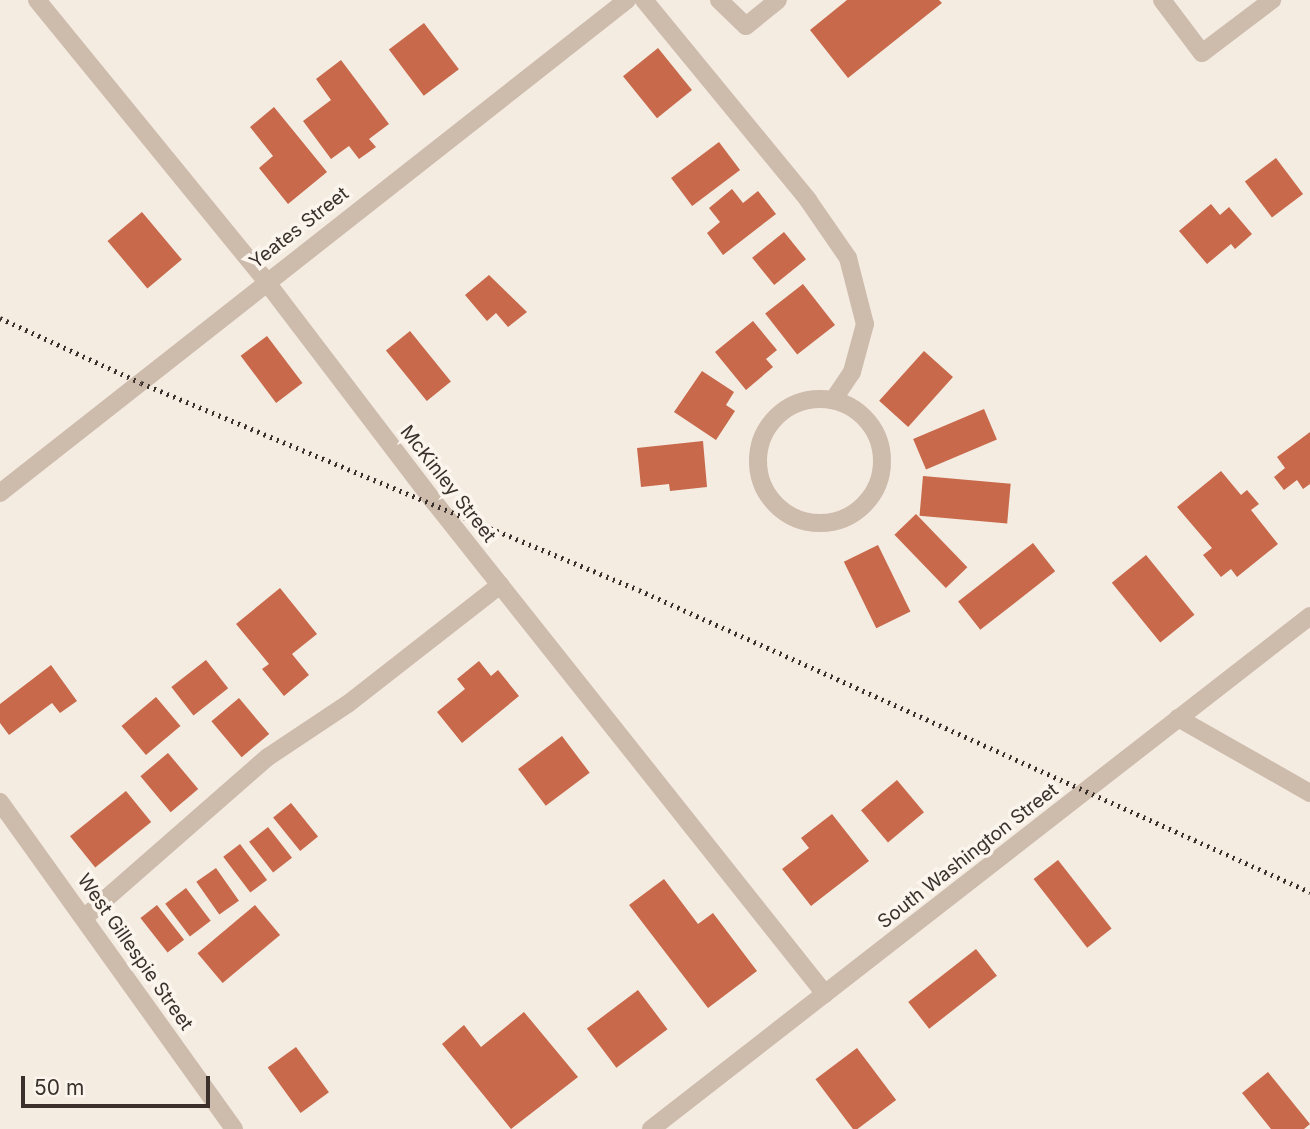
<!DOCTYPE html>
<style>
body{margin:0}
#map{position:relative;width:1310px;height:1129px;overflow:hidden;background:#f4ebe1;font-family:Inter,sans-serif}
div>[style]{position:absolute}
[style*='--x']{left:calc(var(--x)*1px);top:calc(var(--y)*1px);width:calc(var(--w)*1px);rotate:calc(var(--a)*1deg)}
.building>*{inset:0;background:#c8694b;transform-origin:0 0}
.minor>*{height:18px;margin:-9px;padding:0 9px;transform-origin:9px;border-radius:9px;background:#cdbbac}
.minor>.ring{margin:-9px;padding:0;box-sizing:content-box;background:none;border:18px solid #cdbbac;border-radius:50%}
.rail>*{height:5px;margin-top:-2.5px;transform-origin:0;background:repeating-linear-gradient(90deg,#3b302b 0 2px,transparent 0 7px)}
span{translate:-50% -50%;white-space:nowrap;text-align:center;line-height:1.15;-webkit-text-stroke:7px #fbf5ee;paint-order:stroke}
.street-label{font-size:19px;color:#3b302b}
.scale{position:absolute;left:21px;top:1076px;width:189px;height:32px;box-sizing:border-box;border:4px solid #3b302b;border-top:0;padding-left:9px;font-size:21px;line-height:24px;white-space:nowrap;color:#3b302b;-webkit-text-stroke:5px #fbf5ee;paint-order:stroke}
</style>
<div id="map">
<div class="building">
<i style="clip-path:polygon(847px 0,939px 0,942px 3px,848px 78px,810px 30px)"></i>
<i style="left:424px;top:23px;width:58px;height:44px;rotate:53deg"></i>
<i style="left:658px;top:48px;width:54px;height:45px;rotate:51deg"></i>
<i style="clip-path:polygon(341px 60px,389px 124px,369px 139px,376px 147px,359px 159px,349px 146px,331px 159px,303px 121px,331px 100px,316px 79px)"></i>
<i style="clip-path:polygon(274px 107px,327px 172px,288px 204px,259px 168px,273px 156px,250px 127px)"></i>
<i style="left:719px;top:142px;width:35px;height:60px;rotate:53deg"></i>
<i style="left:1276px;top:158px;width:45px;height:39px;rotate:53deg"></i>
<i style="clip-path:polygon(732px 189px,743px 203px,758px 191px,776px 214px,723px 255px,707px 233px,720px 222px,709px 208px)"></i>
<i style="clip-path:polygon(1211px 204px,1220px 215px,1229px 207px,1252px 234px,1235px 249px,1231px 244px,1207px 264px,1179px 231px)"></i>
<i style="left:142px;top:212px;width:62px;height:45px;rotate:50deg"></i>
<i style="left:784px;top:232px;width:35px;height:41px;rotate:51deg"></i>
<i style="clip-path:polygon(489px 275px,527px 312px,508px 327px,496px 313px,487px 321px,465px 295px)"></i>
<i style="left:803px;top:284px;width:52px;height:48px;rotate:52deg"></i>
<i style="clip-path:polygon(753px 321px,777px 350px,766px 359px,773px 367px,746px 390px,715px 352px)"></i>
<i style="left:410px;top:331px;width:65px;height:31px;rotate:51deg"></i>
<i style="left:267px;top:336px;width:59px;height:33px;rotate:53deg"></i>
<i style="left:924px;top:351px;width:39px;height:67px;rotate:42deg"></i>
<i style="clip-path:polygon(702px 371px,734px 392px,726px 405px,735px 411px,716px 440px,674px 412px)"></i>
<i style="left:984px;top:409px;width:33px;height:77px;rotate:67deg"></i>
<i style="clip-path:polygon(1310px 432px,1310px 484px,1303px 489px,1297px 480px,1284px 490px,1274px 477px,1285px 468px,1277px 457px)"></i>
<i style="clip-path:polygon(703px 441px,707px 487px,670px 491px,669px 484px,641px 487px,637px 448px)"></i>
<i style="clip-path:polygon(1221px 471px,1241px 495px,1247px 490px,1259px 504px,1251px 510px,1278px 544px,1237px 577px,1231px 569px,1221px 577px,1203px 555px,1212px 548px,1177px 507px)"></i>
<i style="left:923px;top:476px;width:88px;height:40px;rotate:5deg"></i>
<i style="left:916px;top:514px;width:74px;height:30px;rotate:46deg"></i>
<i style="left:1033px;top:543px;width:36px;height:95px;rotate:52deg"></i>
<i style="left:878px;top:545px;width:74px;height:38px;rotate:64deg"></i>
<i style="left:1146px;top:555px;width:77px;height:44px;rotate:51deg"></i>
<i style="clip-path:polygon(280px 588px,317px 634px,292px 654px,309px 675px,284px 696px,262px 669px,269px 664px,236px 624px)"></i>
<i style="left:206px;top:660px;width:36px;height:44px;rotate:52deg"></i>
<i style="clip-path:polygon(479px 661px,491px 676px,498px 670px,519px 696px,462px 743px,437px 712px,465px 689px,457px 679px)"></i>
<i style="clip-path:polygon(51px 665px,77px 701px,60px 713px,52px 703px,9px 735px,0 723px,0 704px)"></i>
<i style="left:156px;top:697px;width:38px;height:45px;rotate:50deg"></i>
<i style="left:239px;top:698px;width:47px;height:36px;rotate:50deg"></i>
<i style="left:562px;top:736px;width:46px;height:55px;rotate:53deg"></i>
<i style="left:168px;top:753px;width:47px;height:36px;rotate:50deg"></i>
<i style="left:897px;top:780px;width:42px;height:47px;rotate:50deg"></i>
<i style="left:126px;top:791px;width:40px;height:72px;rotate:51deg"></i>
<i style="left:291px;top:803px;width:43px;height:23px;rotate:51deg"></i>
<i style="clip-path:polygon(832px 814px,869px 861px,811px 906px,782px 869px,809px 848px,801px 838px)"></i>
<i style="left:268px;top:827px;width:39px;height:24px;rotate:52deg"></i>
<i style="left:240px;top:844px;width:45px;height:21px;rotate:53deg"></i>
<i style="left:1058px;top:860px;width:87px;height:31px;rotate:52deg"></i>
<i style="left:216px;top:868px;width:40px;height:24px;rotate:55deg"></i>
<i style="clip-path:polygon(664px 879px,698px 924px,713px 913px,757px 971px,708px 1008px,629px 905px)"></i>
<i style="left:186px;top:888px;width:41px;height:26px;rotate:53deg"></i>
<i style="left:157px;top:905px;width:44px;height:21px;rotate:52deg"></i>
<i style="left:255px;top:905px;width:39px;height:75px;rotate:50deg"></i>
<i style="left:976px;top:949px;width:34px;height:86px;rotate:52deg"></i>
<i style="left:638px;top:990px;width:49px;height:64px;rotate:53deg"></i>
<i style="clip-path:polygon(524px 1012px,578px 1077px,511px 1129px,442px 1044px,464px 1025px,481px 1047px)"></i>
<i style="left:296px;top:1047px;width:56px;height:35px;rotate:54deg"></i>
<i style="left:857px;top:1048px;width:65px;height:52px;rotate:53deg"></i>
<i style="clip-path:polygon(1268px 1072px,1310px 1124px,1304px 1129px,1271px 1129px,1242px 1093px)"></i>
</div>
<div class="minor">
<i style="--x:37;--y:0;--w:361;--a:50.8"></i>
<i style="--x:265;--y:280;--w:280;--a:52.7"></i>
<i style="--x:435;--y:503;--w:627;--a:51.54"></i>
<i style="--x:644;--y:0;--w:259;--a:50.6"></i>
<i style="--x:808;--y:200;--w:70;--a:55.4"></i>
<i style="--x:848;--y:258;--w:68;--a:75.6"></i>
<i style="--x:865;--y:324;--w:50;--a:105.2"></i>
<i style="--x:852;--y:372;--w:34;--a:124"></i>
<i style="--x:719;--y:0;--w:37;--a:44"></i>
<i style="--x:746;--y:26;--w:41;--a:-39.1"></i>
<i style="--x:1162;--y:0;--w:66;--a:53"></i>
<i style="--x:1202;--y:53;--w:88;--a:-37.1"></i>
<i class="ring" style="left:758px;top:399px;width:106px;height:106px"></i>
<i style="--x:0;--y:493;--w:798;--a:-38.18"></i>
<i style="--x:1178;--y:718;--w:152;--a:29.6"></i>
<i style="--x:0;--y:802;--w:402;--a:54.4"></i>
<i style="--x:85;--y:917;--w:243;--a:-41.2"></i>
<i style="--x:268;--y:757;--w:97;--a:-33.7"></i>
<i style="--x:349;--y:703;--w:192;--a:-38"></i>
<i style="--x:651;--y:1129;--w:835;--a:-37.9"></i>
</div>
<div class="rail">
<i style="--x:0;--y:318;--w:155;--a:24.7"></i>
<i style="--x:141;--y:383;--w:539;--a:22.57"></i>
<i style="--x:639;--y:590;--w:736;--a:24.23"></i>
</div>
<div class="street-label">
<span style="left:299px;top:228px;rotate:-38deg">Yeates Street</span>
<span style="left:448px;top:484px;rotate:52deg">McKinley Street</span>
<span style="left:968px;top:856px;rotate:-38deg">South Washington Street</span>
<span style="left:135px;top:952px;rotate:55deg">West Gillespie Street</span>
</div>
<div class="scale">50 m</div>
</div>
